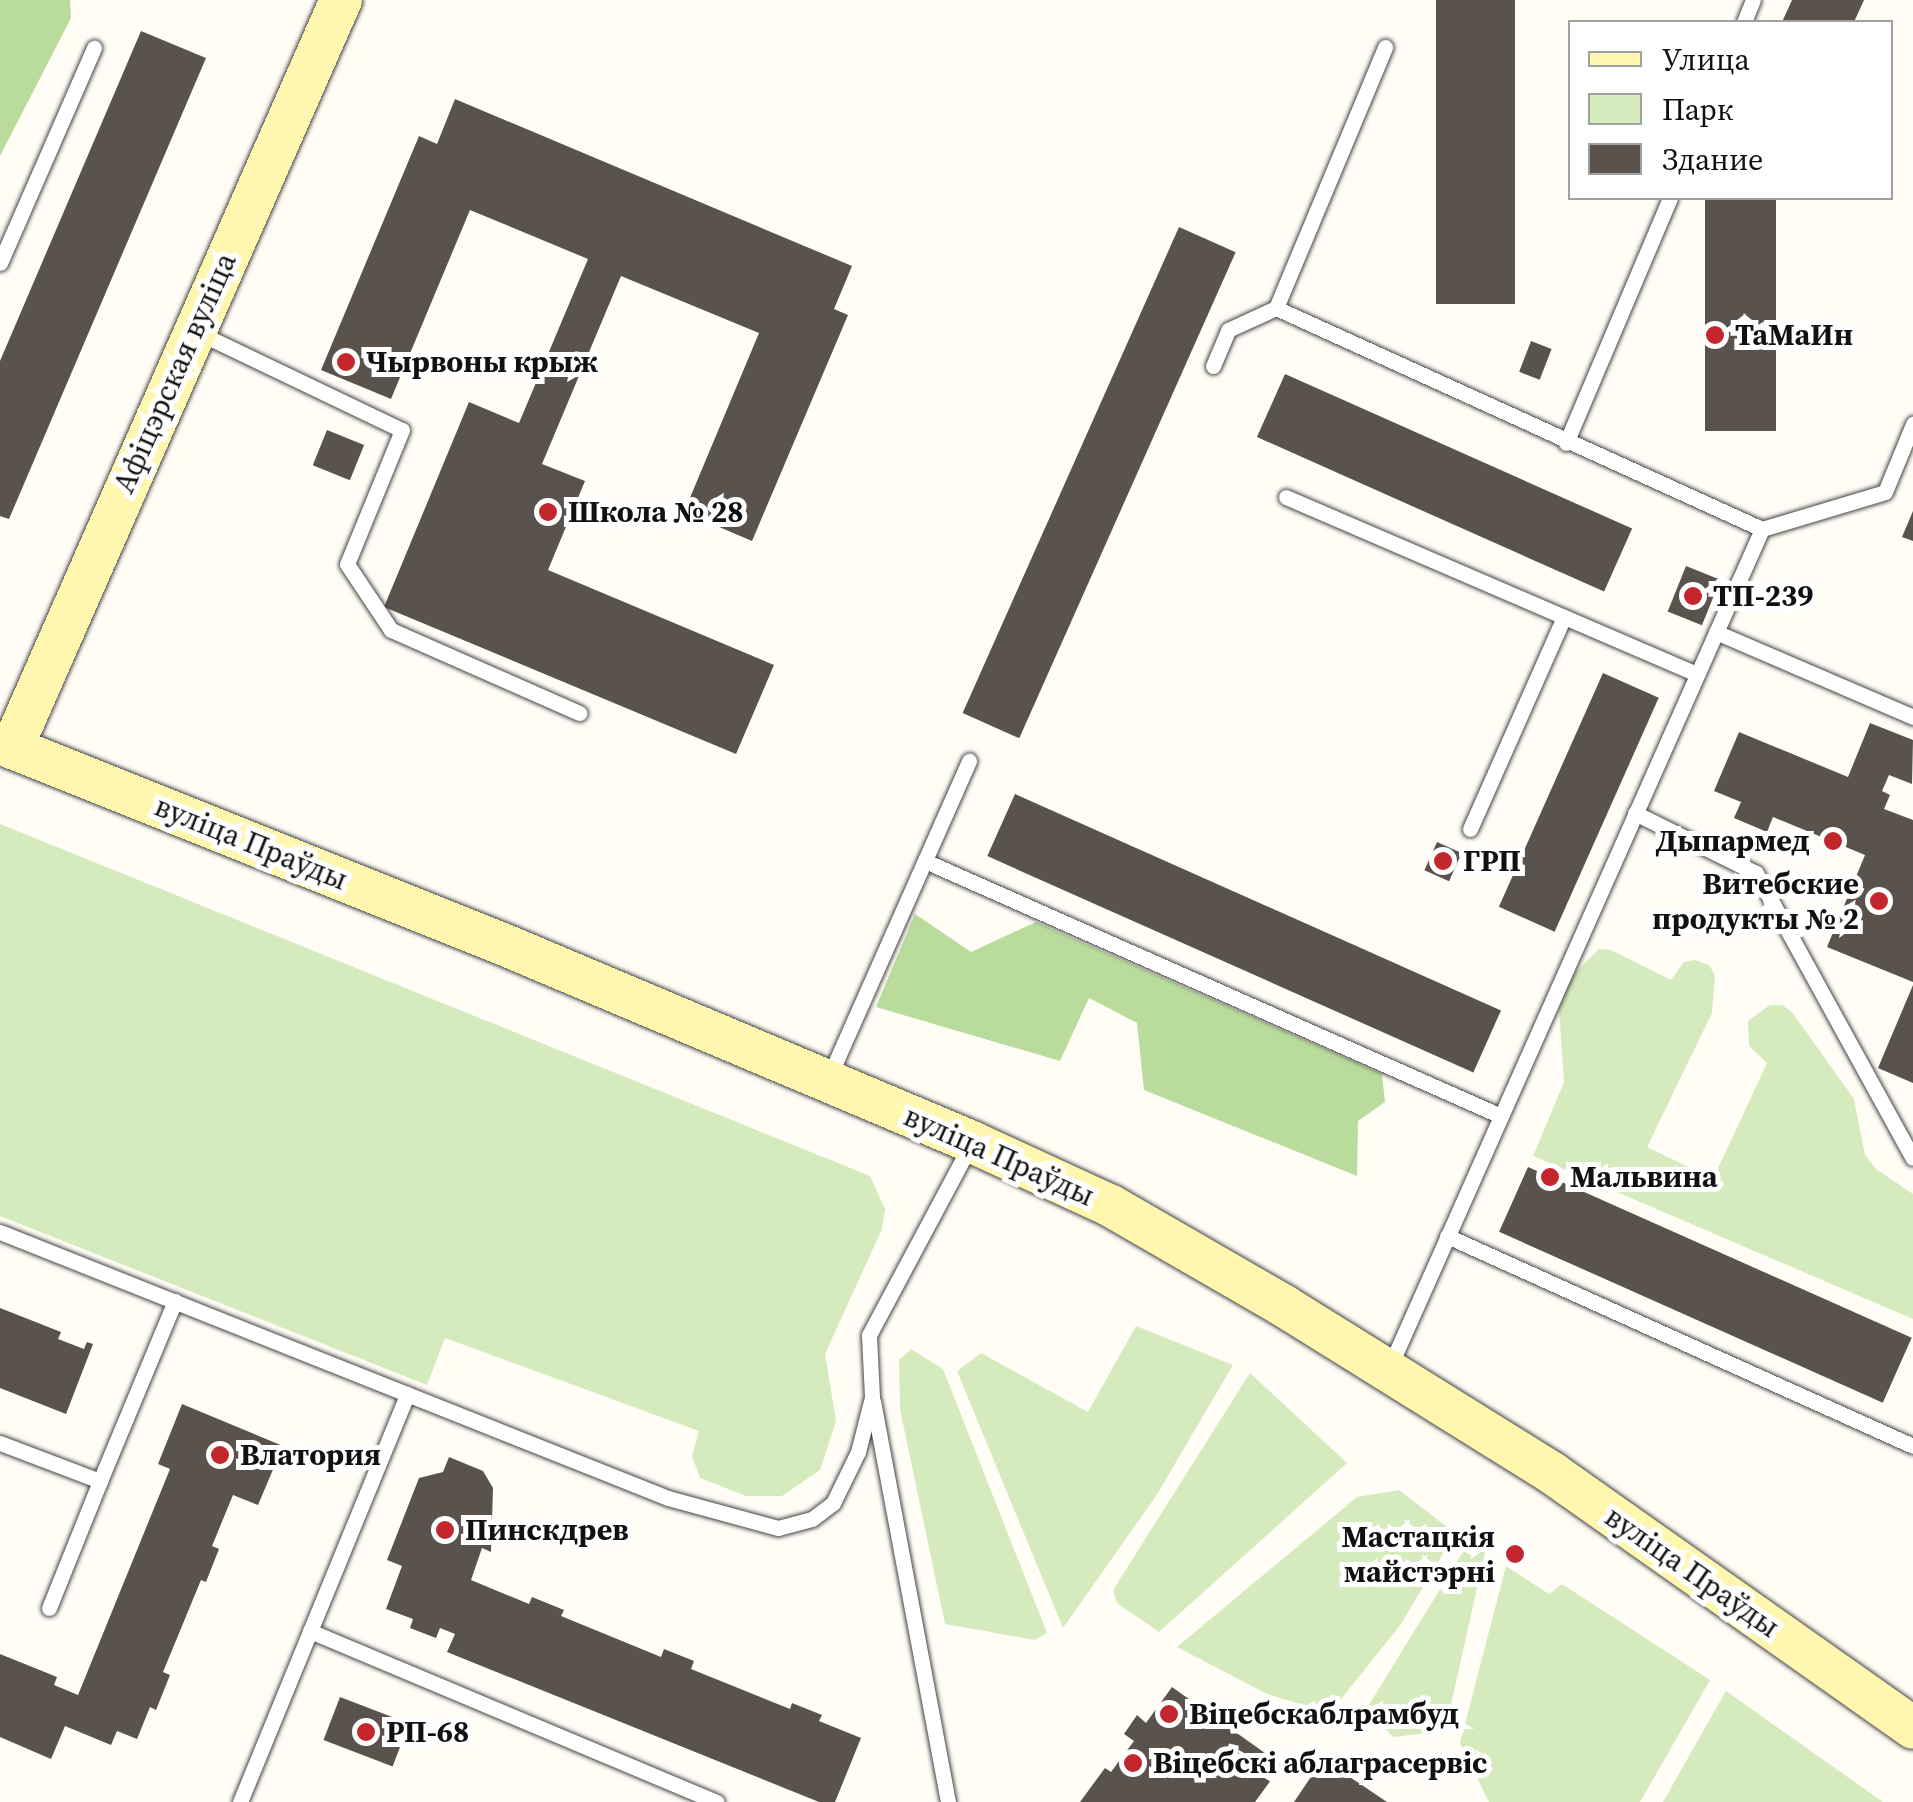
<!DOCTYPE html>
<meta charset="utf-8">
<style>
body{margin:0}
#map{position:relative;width:1913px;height:1802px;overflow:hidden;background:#fffdf5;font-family:"Source Serif 4",serif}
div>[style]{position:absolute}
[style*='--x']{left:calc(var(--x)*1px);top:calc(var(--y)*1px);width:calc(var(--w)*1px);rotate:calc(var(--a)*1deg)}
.green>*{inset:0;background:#d5ebbd}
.forest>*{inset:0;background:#b9dc9c}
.building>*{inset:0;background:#5a524d;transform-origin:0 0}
.roads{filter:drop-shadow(0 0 2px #444) drop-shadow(0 0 2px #444)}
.lane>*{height:15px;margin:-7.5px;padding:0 7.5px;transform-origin:7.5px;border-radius:7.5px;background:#fff}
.secondary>*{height:42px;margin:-21px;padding:0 21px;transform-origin:21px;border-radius:21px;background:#fff6b0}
.dots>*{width:28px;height:28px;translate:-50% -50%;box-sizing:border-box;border:5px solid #fff;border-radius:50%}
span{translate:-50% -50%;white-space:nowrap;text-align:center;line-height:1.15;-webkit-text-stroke:10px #fff;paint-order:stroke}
.poi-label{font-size:30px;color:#111;font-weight:700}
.left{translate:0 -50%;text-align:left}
.right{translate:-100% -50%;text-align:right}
.street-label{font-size:30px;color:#111}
.legend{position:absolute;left:1568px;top:20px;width:325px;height:180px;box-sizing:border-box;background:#fff;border:2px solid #a0a0a0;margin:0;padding:12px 18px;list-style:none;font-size:30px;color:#111}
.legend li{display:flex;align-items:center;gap:20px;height:50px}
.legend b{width:50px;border:2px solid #a0a0a0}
</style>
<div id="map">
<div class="green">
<i style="clip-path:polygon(0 824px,870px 1176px,885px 1209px,882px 1229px,825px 1354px,836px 1421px,820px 1470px,782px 1496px,746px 1496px,700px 1478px,692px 1456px,699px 1431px,445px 1338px,427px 1385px,0 1216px)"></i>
<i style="clip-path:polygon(1599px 949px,1611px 950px,1671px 980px,1684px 962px,1695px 960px,1709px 965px,1715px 975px,1712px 1013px,1647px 1147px,1713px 1179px,1767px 1063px,1749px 1046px,1748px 1021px,1770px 1005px,1782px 1005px,1792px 1012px,1854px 1099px,1865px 1155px,1876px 1169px,1913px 1194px,1913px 1319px,1533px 1156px,1564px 1082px,1559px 1009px,1569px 979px)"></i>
<i style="clip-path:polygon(1136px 1326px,1233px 1365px,1156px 1496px,1063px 1628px,957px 1371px,981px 1353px,1088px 1412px)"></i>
<i style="clip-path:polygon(911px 1349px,943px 1369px,1047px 1633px,1035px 1640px,945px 1624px,900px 1409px,899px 1360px)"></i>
<i style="clip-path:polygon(1250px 1373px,1347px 1463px,1159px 1632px,1117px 1603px,1113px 1590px)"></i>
<i style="clip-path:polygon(1399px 1490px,1455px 1533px,1401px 1624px,1330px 1713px,1267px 1694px,1177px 1647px,1357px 1497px)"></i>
<i style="clip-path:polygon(1469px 1542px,1485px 1553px,1445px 1731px,1393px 1737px,1367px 1708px)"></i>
<i style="clip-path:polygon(1506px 1566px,1549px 1594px,1562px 1584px,1710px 1680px,1640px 1802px,1489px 1802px,1460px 1743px)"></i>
<i style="clip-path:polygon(1726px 1691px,1883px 1802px,1663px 1802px)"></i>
</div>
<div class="forest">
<i style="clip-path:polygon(0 0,70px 0,71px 18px,0 156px)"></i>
<i style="clip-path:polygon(915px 914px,971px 952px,1036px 922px,1382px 1074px,1385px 1102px,1358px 1121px,1357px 1176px,1144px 1090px,1137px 1023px,1089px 998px,1060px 1061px,876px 1007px)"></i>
</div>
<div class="building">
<i style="left:1436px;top:0;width:79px;height:304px"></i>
<i style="clip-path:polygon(1792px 0,1864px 0,1854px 22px,1782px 22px)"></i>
<i style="clip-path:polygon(141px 31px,206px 58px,9px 519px,0 516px,0 361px)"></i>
<i style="clip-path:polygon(455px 99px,852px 266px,834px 309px,848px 315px,752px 541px,684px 512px,759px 333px,621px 276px,542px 464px,585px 481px,548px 570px,774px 665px,736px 754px,384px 607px,469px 402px,519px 423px,588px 259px,470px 210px,391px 399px,321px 370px,419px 136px,437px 144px)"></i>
<i style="left:1705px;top:198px;width:71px;height:233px"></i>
<i style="left:1179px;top:227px;width:62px;height:532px;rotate:24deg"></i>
<i style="left:1531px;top:341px;width:22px;height:33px;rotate:21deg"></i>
<i style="left:1285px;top:374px;width:380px;height:69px;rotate:24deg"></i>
<i style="left:327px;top:430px;width:40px;height:38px;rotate:22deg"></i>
<i style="clip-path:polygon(1913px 511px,1913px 541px,1902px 537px)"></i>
<i style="left:1686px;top:566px;width:37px;height:49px;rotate:22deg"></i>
<i style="left:1603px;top:673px;width:61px;height:256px;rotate:24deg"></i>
<i style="clip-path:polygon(1870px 723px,1913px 740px,1912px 784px,1889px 775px,1882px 791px,1890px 795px,1884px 809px,1913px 820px,1913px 982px,1827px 947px,1865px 855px,1773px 817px,1767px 832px,1734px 818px,1741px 802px,1714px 791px,1739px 732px,1848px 777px)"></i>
<i style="left:1015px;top:794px;width:532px;height:68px;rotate:24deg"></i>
<i style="left:1437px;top:842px;width:27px;height:31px;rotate:24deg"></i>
<i style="clip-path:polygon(1913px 985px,1913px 1083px,1878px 1068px)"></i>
<i style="left:1528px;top:1167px;width:420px;height:71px;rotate:24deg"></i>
<i style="clip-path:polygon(0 1308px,61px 1332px,58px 1339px,84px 1349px,87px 1342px,93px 1344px,66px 1414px,0 1388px)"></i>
<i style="clip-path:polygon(182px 1404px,283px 1446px,258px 1505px,233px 1495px,212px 1546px,219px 1549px,206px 1582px,201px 1580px,163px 1672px,170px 1675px,156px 1710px,150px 1707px,137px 1739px,117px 1731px,111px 1745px,65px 1726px,51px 1759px,0 1737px,0 1654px,57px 1677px,54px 1685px,78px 1695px,170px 1469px,158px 1464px)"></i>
<i style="clip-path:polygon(449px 1457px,483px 1471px,493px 1488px,491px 1552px,482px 1548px,471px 1580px,529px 1604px,532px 1597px,564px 1610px,561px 1616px,661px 1657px,664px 1649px,694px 1661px,691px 1669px,790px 1709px,792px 1703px,822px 1715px,819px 1721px,861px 1738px,835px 1802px,819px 1802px,447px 1652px,455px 1634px,440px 1628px,436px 1638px,410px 1628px,413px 1619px,386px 1609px,402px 1566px,387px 1560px,419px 1478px,443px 1472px)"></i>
<i style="clip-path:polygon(1172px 1687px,1282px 1765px,1255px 1802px,1080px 1802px,1105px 1768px,1111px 1772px,1134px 1741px,1124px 1734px,1137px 1715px,1146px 1723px)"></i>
<i style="left:340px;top:1697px;width:74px;height:46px;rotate:21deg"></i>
<i style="clip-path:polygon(1323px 1759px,1387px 1802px,1294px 1802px)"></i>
</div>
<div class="roads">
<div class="lane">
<i style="--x:1744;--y:22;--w:24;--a:-68"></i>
<i style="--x:0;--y:263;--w:235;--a:-66.4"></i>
<i style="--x:1276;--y:308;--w:534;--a:24.45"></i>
<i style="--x:1762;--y:529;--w:916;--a:113.96"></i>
<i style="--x:197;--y:332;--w:227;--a:25.6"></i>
<i style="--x:402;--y:430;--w:145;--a:112.3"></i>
<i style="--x:347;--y:564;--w:79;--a:56.3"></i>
<i style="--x:391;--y:630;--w:206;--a:23.8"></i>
<i style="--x:1213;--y:366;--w:39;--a:-67"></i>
<i style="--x:1228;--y:330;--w:53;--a:-24.6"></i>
<i style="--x:1276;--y:308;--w:283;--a:-67.3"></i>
<i style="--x:1566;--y:443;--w:266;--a:-67"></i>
<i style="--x:1286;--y:497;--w:447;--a:23.3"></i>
<i style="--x:1762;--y:529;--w:128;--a:-16.7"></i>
<i style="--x:1885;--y:492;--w:74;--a:-67.6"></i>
<i style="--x:1716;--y:632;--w:215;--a:23.3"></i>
<i style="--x:1635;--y:813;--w:135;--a:26.4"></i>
<i style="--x:1756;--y:873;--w:325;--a:61.2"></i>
<i style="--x:1470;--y:829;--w:232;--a:-66.1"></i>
<i style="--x:925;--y:861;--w:630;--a:23.88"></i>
<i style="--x:829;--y:1077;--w:346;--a:-66.1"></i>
<i style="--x:0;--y:1232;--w:719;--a:21.71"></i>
<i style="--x:668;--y:1498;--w:114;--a:15.3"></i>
<i style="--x:778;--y:1528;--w:35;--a:-15"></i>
<i style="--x:812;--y:1519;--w:26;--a:-37"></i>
<i style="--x:833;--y:1503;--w:57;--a:-63.9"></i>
<i style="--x:858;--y:1452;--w:57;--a:-75.7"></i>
<i style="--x:872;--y:1397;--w:62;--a:-92.8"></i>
<i style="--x:869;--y:1335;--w:214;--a:-61.9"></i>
<i style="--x:1447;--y:1236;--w:511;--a:24.26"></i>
<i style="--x:873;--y:1401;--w:408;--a:79.4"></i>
<i style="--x:0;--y:1443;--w:107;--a:20.8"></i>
<i style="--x:100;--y:1481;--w:195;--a:-67.4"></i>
<i style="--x:49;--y:1608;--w:137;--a:-68.1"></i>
<i style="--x:310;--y:1631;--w:441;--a:22.8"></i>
<i style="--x:240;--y:1802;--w:441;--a:-67.7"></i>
</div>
<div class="secondary">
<i style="--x:0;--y:743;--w:544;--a:21.8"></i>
<i style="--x:505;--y:945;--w:507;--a:22.87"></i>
<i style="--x:972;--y:1142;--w:153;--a:24.7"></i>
<i style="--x:1111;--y:1206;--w:200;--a:30"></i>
<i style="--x:1284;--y:1306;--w:316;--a:31.9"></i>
<i style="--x:1552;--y:1473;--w:442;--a:35.2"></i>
<i style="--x:12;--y:748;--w:817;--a:-66.26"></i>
</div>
</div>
<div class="dots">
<i style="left:1715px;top:335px;background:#c4262e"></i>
<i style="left:346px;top:362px;background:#c4262e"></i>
<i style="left:548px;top:512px;background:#c4262e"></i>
<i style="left:1693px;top:596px;background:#c4262e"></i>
<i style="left:1833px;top:841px;background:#c4262e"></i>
<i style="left:1443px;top:861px;background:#c4262e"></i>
<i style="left:1879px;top:901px;background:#c4262e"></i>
<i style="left:1550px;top:1177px;background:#c4262e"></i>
<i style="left:220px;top:1455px;background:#c4262e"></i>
<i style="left:445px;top:1530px;background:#c4262e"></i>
<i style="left:1515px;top:1554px;background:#c4262e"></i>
<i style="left:1169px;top:1714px;background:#c4262e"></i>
<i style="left:366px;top:1732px;background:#c4262e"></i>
<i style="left:1133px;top:1763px;background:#c4262e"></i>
</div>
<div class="poi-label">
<span class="left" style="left:1735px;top:335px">ТаМаИн</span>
<span class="left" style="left:366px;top:362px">Чырвоны крыж</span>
<span class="left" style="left:568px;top:512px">Школа № 28</span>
<span class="left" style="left:1713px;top:596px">ТП-239</span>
<span class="right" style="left:1810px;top:841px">Дыпармед</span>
<span class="left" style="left:1463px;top:861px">ГРП</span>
<span class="right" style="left:1859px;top:901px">Витебские<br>продукты № 2</span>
<span class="left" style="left:1570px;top:1177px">Мальвина</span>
<span class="left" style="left:240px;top:1455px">Влатория</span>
<span class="left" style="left:465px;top:1530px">Пинскдрев</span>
<span class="right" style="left:1495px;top:1554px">Мастацкія<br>майстэрні</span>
<span class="left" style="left:1189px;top:1714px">Віцебскаблрамбуд</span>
<span class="left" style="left:386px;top:1732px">РП-68</span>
<span class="left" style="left:1153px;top:1763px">Віцебскі аблаграсервіс</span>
</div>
<div class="street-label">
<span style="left:175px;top:373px;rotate:-66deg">Афіцэрская вуліца</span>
<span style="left:251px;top:843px;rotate:22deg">вуліца Праўды</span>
<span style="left:999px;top:1156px;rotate:24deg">вуліца Праўды</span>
<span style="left:1692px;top:1572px;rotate:35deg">вуліца Праўды</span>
</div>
<ul class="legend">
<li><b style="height:12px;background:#fff6b0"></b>Улица</li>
<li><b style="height:28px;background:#d5ebbd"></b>Парк</li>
<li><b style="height:28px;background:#5a524d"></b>Здание</li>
</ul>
</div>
